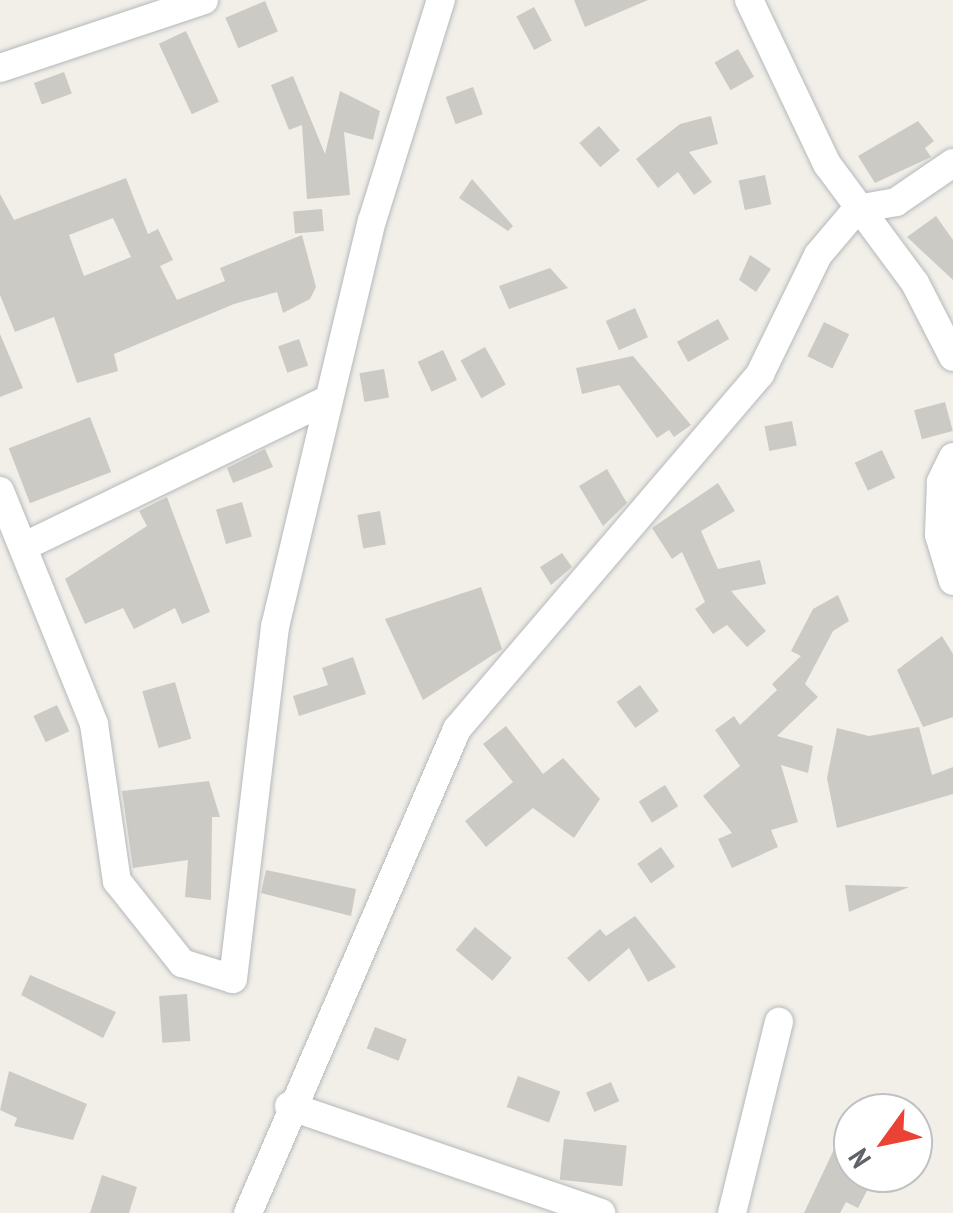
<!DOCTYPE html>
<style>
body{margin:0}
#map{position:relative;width:953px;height:1213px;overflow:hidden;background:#f1efe8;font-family:"PT Sans Narrow",sans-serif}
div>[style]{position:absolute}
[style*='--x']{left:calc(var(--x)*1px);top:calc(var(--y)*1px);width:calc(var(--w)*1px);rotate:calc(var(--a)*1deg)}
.building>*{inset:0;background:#cccac5;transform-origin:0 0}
.roads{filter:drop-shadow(0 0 2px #b5b8bc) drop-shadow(0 0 2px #b5b8bc)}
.minor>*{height:28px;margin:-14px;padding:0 14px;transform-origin:14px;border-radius:14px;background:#fff}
span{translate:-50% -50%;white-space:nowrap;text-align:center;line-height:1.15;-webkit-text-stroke:8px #fff;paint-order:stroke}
.north{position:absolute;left:833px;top:1093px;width:100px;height:100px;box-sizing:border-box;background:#fff;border:2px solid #bfc1c3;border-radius:50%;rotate:237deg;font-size:28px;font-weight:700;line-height:40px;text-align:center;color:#5f6368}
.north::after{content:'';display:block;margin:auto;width:35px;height:45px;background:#ea4335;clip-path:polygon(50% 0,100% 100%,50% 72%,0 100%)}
</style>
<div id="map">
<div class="building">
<i style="clip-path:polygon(574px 0,648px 0,585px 27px)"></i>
<i style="left:265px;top:1px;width:33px;height:43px;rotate:67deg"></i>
<i style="left:534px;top:7px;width:38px;height:20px;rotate:62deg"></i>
<i style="left:186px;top:31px;width:78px;height:30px;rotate:65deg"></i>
<i style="left:738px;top:49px;width:32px;height:27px;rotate:60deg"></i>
<i style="left:64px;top:72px;width:23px;height:32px;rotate:70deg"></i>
<i style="clip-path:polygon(293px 76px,325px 154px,340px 91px,380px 111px,373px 140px,344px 132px,350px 195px,307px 199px,302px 125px,289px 130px,271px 85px)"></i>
<i style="left:473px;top:87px;width:29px;height:29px;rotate:70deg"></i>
<i style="clip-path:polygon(711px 116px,718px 144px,689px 152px,712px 182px,694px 195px,678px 172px,658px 188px,636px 159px,680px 124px)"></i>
<i style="clip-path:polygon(918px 121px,934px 141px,925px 148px,931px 157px,875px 183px,858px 156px)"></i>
<i style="left:599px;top:126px;width:32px;height:26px;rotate:49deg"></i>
<i style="left:765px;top:175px;width:30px;height:27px;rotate:78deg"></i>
<i style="clip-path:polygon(evenodd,126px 178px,148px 234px,158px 229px,173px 260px,160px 266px,177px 300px,225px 281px,220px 268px,302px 235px,316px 287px,310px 299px,283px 313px,277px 292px,234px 304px,114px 354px,118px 371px,77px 383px,54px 317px,15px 332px,0 295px,0 194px,14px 220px,126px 178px,113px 218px,131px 257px,84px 276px,69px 235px,113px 218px)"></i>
<i style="clip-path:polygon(472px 179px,513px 226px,508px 231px,459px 198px)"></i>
<i style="left:322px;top:209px;width:22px;height:29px;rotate:85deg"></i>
<i style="clip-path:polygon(936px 216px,953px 240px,953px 280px,907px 237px)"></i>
<i style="clip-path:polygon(750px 255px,771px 269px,756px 292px,739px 280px)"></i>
<i style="clip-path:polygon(550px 268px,568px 288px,509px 309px,499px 286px)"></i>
<i style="left:635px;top:308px;width:32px;height:32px;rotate:66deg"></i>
<i style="left:718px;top:319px;width:23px;height:47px;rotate:61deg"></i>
<i style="left:824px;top:322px;width:28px;height:38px;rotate:26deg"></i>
<i style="clip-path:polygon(0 334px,23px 388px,0 397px)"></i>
<i style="left:299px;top:339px;width:28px;height:22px;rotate:71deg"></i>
<i style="left:485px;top:347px;width:43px;height:28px;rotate:61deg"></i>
<i style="left:443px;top:350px;width:33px;height:28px;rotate:65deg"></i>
<i style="clip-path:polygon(633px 356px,691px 425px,674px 437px,669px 430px,657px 438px,619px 385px,582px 394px,576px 368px)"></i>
<i style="left:384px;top:369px;width:29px;height:25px;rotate:80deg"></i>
<i style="left:945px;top:402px;width:30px;height:32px;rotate:75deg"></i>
<i style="left:90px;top:417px;width:59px;height:87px;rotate:69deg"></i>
<i style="left:792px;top:421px;width:25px;height:28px;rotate:79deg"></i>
<i style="clip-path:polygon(265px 449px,273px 467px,233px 483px,227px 468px)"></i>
<i style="left:882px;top:450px;width:31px;height:30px;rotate:65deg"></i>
<i style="clip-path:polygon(607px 469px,627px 503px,603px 526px,579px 486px)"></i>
<i style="clip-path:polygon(718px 483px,735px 511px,701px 531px,718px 569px,760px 560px,766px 584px,731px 591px,766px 631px,747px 647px,727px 625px,713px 634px,695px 609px,705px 602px,682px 552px,672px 559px,652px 528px)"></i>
<i style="clip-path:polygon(167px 497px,210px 612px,182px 624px,175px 608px,134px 629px,123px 608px,85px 624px,65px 579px,147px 526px,139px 511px)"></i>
<i style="left:242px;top:502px;width:36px;height:27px;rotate:74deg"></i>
<i style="left:380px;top:511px;width:34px;height:23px;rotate:80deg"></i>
<i style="clip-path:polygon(562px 553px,572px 567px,551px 585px,540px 567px)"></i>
<i style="clip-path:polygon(481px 587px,502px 649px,423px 700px,385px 619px)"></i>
<i style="clip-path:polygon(838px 595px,849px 621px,833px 631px,805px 684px,818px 697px,777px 736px,813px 746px,808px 773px,781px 765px,798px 822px,771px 830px,778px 847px,732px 868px,718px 839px,732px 833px,703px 796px,740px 766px,715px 730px,734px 716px,740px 725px,777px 690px,772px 684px,801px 656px,791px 651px,813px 609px)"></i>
<i style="clip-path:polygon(942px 636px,953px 654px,953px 717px,923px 727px,897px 670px)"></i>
<i style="clip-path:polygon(353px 657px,366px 694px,299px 716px,293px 696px,328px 685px,322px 668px)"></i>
<i style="left:175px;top:682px;width:59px;height:34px;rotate:74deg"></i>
<i style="left:640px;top:685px;width:32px;height:29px;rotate:54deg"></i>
<i style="left:57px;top:705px;width:29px;height:26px;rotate:65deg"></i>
<i style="clip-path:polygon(506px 726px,543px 774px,563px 758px,600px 799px,574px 838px,533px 808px,486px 847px,465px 821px,513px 782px,483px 744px)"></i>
<i style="clip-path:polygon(919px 727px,932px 775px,953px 767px,953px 794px,837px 828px,827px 778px,837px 728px,869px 736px)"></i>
<i style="clip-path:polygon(209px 781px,220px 817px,212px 817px,211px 900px,185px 897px,188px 860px,133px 868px,122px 791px)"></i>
<i style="left:665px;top:785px;width:25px;height:31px;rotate:58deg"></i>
<i style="left:661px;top:847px;width:24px;height:29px;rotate:55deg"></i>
<i style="clip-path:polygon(266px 870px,356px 889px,351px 916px,261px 893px)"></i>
<i style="clip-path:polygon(845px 885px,909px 887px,849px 912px)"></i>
<i style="clip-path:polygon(635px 916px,676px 967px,648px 982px,629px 948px,589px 982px,567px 958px,600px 929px,606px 936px)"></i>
<i style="left:475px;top:927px;width:48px;height:30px;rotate:40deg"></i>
<i style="clip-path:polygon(30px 975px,116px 1012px,103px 1038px,21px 995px)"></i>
<i style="left:187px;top:994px;width:47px;height:28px;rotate:86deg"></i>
<i style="left:375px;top:1027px;width:34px;height:23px;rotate:21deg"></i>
<i style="clip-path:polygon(9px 1071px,87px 1104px,73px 1140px,14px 1126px,17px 1118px,0 1110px)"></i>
<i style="left:518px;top:1076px;width:45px;height:33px;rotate:20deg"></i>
<i style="left:611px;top:1082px;width:21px;height:27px;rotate:67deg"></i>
<i style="clip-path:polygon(853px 1109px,853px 1173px,871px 1183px,858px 1208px,846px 1202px,840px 1213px,804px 1213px)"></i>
<i style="left:564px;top:1139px;width:63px;height:41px;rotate:6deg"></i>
<i style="clip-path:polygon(102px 1175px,137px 1187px,129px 1213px,90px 1213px)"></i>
</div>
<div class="roads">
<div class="minor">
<i style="--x:749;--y:0;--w:182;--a:64.6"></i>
<i style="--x:827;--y:164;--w:148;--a:53.5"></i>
<i style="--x:915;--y:283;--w:83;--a:62.8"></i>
<i style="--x:0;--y:68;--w:215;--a:-18.4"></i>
<i style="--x:953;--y:457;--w:28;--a:116"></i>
<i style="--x:941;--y:482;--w:53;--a:92.2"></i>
<i style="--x:939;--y:535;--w:48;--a:73.1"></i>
<i style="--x:0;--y:491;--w:251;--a:68"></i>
<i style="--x:94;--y:724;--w:159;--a:81.7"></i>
<i style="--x:117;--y:881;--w:105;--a:51.6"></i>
<i style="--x:182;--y:963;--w:53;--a:17.4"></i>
<i style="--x:233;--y:979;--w:354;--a:-83.2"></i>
<i style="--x:275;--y:627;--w:417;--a:-76.6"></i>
<i style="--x:372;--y:221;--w:232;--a:-72.7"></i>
<i style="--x:29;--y:544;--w:331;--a:-25.8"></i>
<i style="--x:289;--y:1106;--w:330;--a:18.9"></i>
<i style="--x:248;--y:1213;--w:527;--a:-66.64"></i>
<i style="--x:457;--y:729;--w:467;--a:-49.5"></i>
<i style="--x:760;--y:374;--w:132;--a:-64"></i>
<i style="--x:818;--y:255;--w:60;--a:-49.7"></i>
<i style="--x:857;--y:209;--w:40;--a:-10"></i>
<i style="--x:896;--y:202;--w:69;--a:-34.4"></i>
<i style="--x:732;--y:1213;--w:197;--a:-76.2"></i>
</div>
</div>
<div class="north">N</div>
</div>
